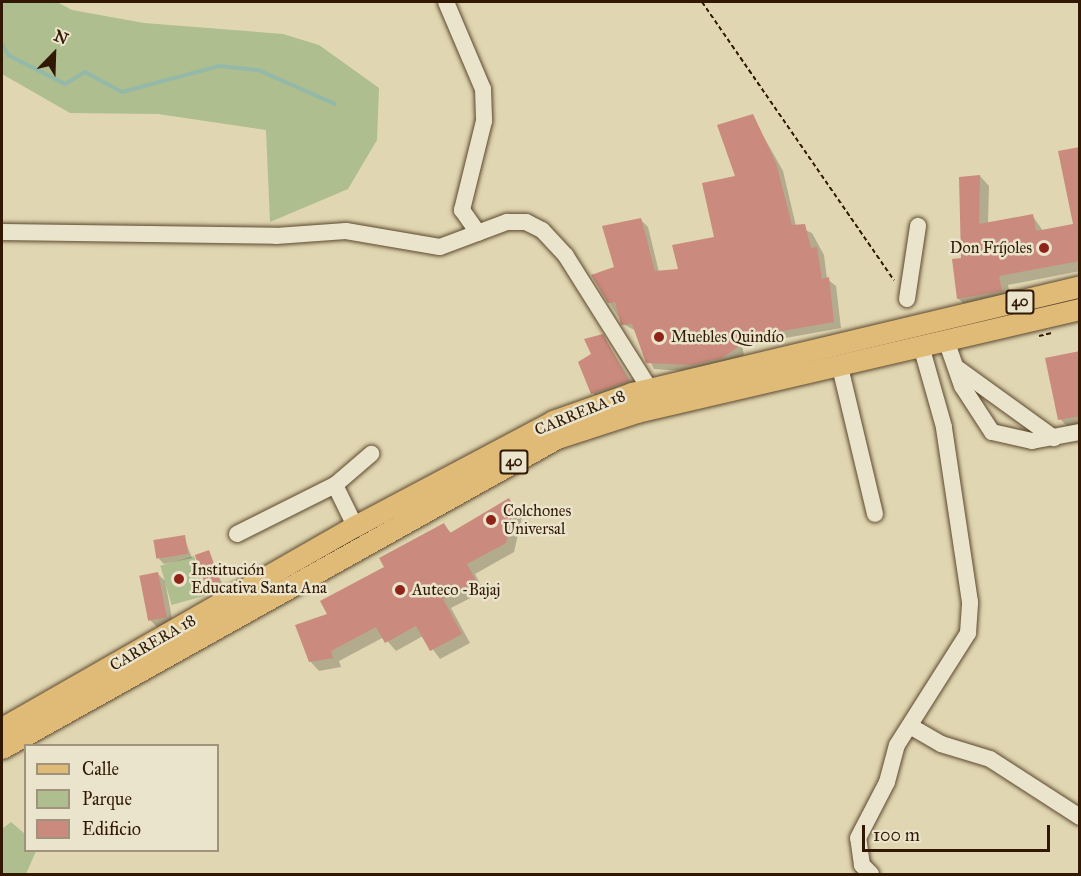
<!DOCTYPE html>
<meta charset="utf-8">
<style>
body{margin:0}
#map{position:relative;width:1081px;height:876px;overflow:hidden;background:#e0d6b1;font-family:"IM FELL Great Primer",serif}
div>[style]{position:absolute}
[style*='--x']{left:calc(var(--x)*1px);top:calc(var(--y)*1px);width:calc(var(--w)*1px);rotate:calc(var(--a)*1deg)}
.green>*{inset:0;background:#aebe8e;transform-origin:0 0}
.shadow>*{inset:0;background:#0003}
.stream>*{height:4px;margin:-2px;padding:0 2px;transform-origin:2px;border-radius:2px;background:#94b9a9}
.building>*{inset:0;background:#ca8a7d;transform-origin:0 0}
.path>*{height:2px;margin-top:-1px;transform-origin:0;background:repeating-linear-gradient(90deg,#301802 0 4.5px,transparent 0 7.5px)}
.roads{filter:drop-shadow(0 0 2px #5c482e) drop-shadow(0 0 2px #5c482e)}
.minor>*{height:16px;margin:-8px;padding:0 8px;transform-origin:8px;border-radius:8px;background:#ebe4cc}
.major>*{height:21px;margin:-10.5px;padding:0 10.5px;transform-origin:10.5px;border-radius:10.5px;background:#e0bb78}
.dots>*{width:16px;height:16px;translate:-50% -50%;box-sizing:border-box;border:3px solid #ebe4cc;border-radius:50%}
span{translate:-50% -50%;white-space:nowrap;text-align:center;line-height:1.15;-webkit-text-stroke:5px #ebe4cc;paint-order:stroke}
.shield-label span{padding:2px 4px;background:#ebe4cc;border:2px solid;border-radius:4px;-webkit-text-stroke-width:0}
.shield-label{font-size:15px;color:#301802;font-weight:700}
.poi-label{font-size:16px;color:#301802}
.right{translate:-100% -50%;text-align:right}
.left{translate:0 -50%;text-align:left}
.street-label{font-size:16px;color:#301802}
.frame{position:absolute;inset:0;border:3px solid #301802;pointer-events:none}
.legend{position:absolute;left:24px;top:744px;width:195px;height:108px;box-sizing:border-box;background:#ebe4cc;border:2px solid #a0927b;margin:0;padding:8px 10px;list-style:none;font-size:18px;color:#301802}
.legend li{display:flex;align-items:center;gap:12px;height:30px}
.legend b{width:30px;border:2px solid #a0927b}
.north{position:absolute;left:24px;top:24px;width:60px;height:60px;-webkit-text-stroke:4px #ebe4cc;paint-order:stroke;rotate:23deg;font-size:16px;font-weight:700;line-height:24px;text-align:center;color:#301802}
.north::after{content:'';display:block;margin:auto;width:21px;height:27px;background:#301802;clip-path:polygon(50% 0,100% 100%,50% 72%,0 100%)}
.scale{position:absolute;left:862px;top:825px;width:188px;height:27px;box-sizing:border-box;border:3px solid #301802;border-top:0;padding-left:8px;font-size:18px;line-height:21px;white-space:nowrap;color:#301802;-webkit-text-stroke:4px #ebe4cc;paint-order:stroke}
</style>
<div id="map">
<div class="green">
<i style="clip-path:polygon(2px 2px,57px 2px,72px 10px,144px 23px,283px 34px,319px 45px,379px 88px,377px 140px,348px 189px,270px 222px,266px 130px,158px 114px,70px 113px,2px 74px)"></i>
<i style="left:194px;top:556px;width:41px;height:35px;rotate:74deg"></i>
<i style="clip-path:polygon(11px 822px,25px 834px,26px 850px,36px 851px,26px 874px,2px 874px,2px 829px)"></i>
</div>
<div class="shadow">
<i style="clip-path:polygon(752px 116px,783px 171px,796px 226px,812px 233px,824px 255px,827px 279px,836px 286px,841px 328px,742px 346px,744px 355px,729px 365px,700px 372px,654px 369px,636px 331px,623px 324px,609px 302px,616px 268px,641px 220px,648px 227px,659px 272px,680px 271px,716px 239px)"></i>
<i style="clip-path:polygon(1080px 148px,1080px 271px,1008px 285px,1011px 300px,968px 308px,958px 298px,980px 176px,989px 186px,988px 224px,1032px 215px,1043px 231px,1074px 225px)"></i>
<i style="clip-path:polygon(602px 335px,637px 390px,602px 403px,593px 393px)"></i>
<i style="clip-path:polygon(1080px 352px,1080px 424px,1067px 426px,1060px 419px)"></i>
<i style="clip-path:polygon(509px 500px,522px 517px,514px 552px,475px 574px,484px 591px,451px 608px,470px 643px,440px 659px,423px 636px,396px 651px,384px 637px,339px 661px,341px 667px,319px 671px,310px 661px,329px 615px,386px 568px,444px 525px,452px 534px)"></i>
<i style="clip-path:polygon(184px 537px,192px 558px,164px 564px,159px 559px)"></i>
<i style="clip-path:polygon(209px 551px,223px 586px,211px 590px,207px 586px)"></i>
<i style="clip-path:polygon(158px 574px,165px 581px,173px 624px,157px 627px,150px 620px)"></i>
</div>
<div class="stream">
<i style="--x:2;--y:44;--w:13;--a:61"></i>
<i style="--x:8;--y:55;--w:64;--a:27"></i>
<i style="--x:65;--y:84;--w:23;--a:-31"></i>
<i style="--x:85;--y:72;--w:42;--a:28.4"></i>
<i style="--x:122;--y:92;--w:100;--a:-15"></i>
<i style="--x:219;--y:66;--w:39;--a:6"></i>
<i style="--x:258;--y:70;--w:84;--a:23.8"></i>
</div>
<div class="building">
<i style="clip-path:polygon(753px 114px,776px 163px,792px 225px,805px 224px,811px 248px,817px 247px,822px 279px,829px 277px,834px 322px,736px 339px,738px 347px,722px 358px,692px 365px,646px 363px,632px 324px,621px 325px,615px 302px,608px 303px,591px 275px,614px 267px,602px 226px,641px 218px,655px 271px,678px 269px,672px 245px,714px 237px,702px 183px,735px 176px,717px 125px)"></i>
<i style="clip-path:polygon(1080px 147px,1080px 261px,999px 276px,1002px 291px,957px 299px,952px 259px,961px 258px,959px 177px,980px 175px,979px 224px,1033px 214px,1036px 231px,1073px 224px,1058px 151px)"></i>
<i style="clip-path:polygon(603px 334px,629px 381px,591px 394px,578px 362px,591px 354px,584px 339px)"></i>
<i style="clip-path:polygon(1080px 351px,1080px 416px,1058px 420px,1045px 358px)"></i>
<i style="clip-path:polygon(509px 498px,514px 507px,506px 543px,467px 564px,476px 581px,443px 599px,462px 634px,430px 651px,416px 626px,385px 643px,376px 627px,331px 651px,333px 658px,309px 662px,295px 625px,327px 614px,320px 601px,384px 567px,379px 558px,444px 523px,450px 533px)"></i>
<i style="left:185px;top:535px;width:19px;height:32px;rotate:81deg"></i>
<i style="left:209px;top:550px;width:34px;height:15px;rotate:71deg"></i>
<i style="left:158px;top:572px;width:46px;height:19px;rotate:79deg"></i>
</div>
<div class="path">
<i style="--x:702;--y:2;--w:338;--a:55.4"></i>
<i style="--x:1079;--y:2;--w:1;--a:0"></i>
<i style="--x:1039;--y:336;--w:13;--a:-13"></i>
</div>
<div class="roads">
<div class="minor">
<i style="--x:446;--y:2;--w:95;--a:67"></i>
<i style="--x:483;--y:89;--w:32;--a:88"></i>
<i style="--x:484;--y:121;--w:92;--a:103.9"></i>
<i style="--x:462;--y:210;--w:28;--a:55"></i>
<i style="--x:2;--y:232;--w:274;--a:0.8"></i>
<i style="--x:276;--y:236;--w:70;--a:-4.1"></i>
<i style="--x:346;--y:231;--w:95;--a:9.7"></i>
<i style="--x:440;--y:247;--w:72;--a:-20.5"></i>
<i style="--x:507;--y:222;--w:19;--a:0"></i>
<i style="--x:526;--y:222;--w:18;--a:27"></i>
<i style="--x:542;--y:230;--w:35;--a:47"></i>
<i style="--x:566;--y:256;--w:156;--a:57.8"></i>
<i style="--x:907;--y:299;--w:74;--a:-81.4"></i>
<i style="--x:947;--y:343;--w:46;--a:70.8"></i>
<i style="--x:962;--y:386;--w:55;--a:56.9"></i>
<i style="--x:992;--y:432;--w:41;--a:12.7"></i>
<i style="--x:1032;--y:441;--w:49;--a:-10.6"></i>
<i style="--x:840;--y:367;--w:151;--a:76.6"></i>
<i style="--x:957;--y:368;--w:120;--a:35.8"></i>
<i style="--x:335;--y:485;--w:46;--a:64"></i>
<i style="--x:237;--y:534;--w:110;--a:-26.6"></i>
<i style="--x:335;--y:485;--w:48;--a:-40.7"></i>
<i style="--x:910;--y:726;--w:36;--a:30"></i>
<i style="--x:941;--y:744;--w:51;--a:17"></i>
<i style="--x:990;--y:759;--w:107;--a:32.8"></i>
<i style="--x:871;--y:874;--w:13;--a:-135"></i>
<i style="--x:862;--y:865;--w:27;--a:-98"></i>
<i style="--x:858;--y:838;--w:63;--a:-62.6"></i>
<i style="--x:887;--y:782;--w:38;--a:-75"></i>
<i style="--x:897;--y:745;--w:133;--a:-57.6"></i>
<i style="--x:968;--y:633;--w:31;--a:-86"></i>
<i style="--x:970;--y:602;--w:177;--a:-98.5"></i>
<i style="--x:944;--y:427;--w:81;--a:-105.8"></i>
</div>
<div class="major">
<i style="--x:2;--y:728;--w:407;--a:-29.8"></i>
<i style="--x:355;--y:526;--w:224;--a:-27.9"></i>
<i style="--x:553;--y:421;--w:84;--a:-19.5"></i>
<i style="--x:632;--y:393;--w:461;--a:-13.4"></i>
<i style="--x:2;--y:748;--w:636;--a:-29.19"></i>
<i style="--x:557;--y:438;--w:84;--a:-18"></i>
<i style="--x:637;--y:412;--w:455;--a:-13.1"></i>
</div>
</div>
<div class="dots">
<i style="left:1044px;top:248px;background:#8f2418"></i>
<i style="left:659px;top:337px;background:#8f2418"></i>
<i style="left:491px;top:520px;background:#8f2418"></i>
<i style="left:179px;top:579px;background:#8f2418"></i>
<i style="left:400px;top:590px;background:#8f2418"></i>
</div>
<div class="shield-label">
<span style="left:1020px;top:302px">40</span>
<span style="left:514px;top:462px">40</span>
</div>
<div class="poi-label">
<span class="right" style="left:1032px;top:248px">Don Fríjoles</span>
<span class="left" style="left:671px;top:337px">Muebles Quindío</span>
<span class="left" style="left:503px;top:520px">Colchones<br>Universal</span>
<span class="left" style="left:191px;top:579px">Institución<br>Educativa Santa Ana</span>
<span class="left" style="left:412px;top:590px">Auteco -Bajaj</span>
</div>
<div class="street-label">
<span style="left:580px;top:413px;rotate:-22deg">CARRERA 18</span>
<span style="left:153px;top:643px;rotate:-30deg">CARRERA 18</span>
</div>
<div class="frame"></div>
<ul class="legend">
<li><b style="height:8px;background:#e0bb78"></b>Calle</li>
<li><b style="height:16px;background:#aebe8e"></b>Parque</li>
<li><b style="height:16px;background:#ca8a7d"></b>Edificio</li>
</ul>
<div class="north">N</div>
<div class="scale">100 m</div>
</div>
